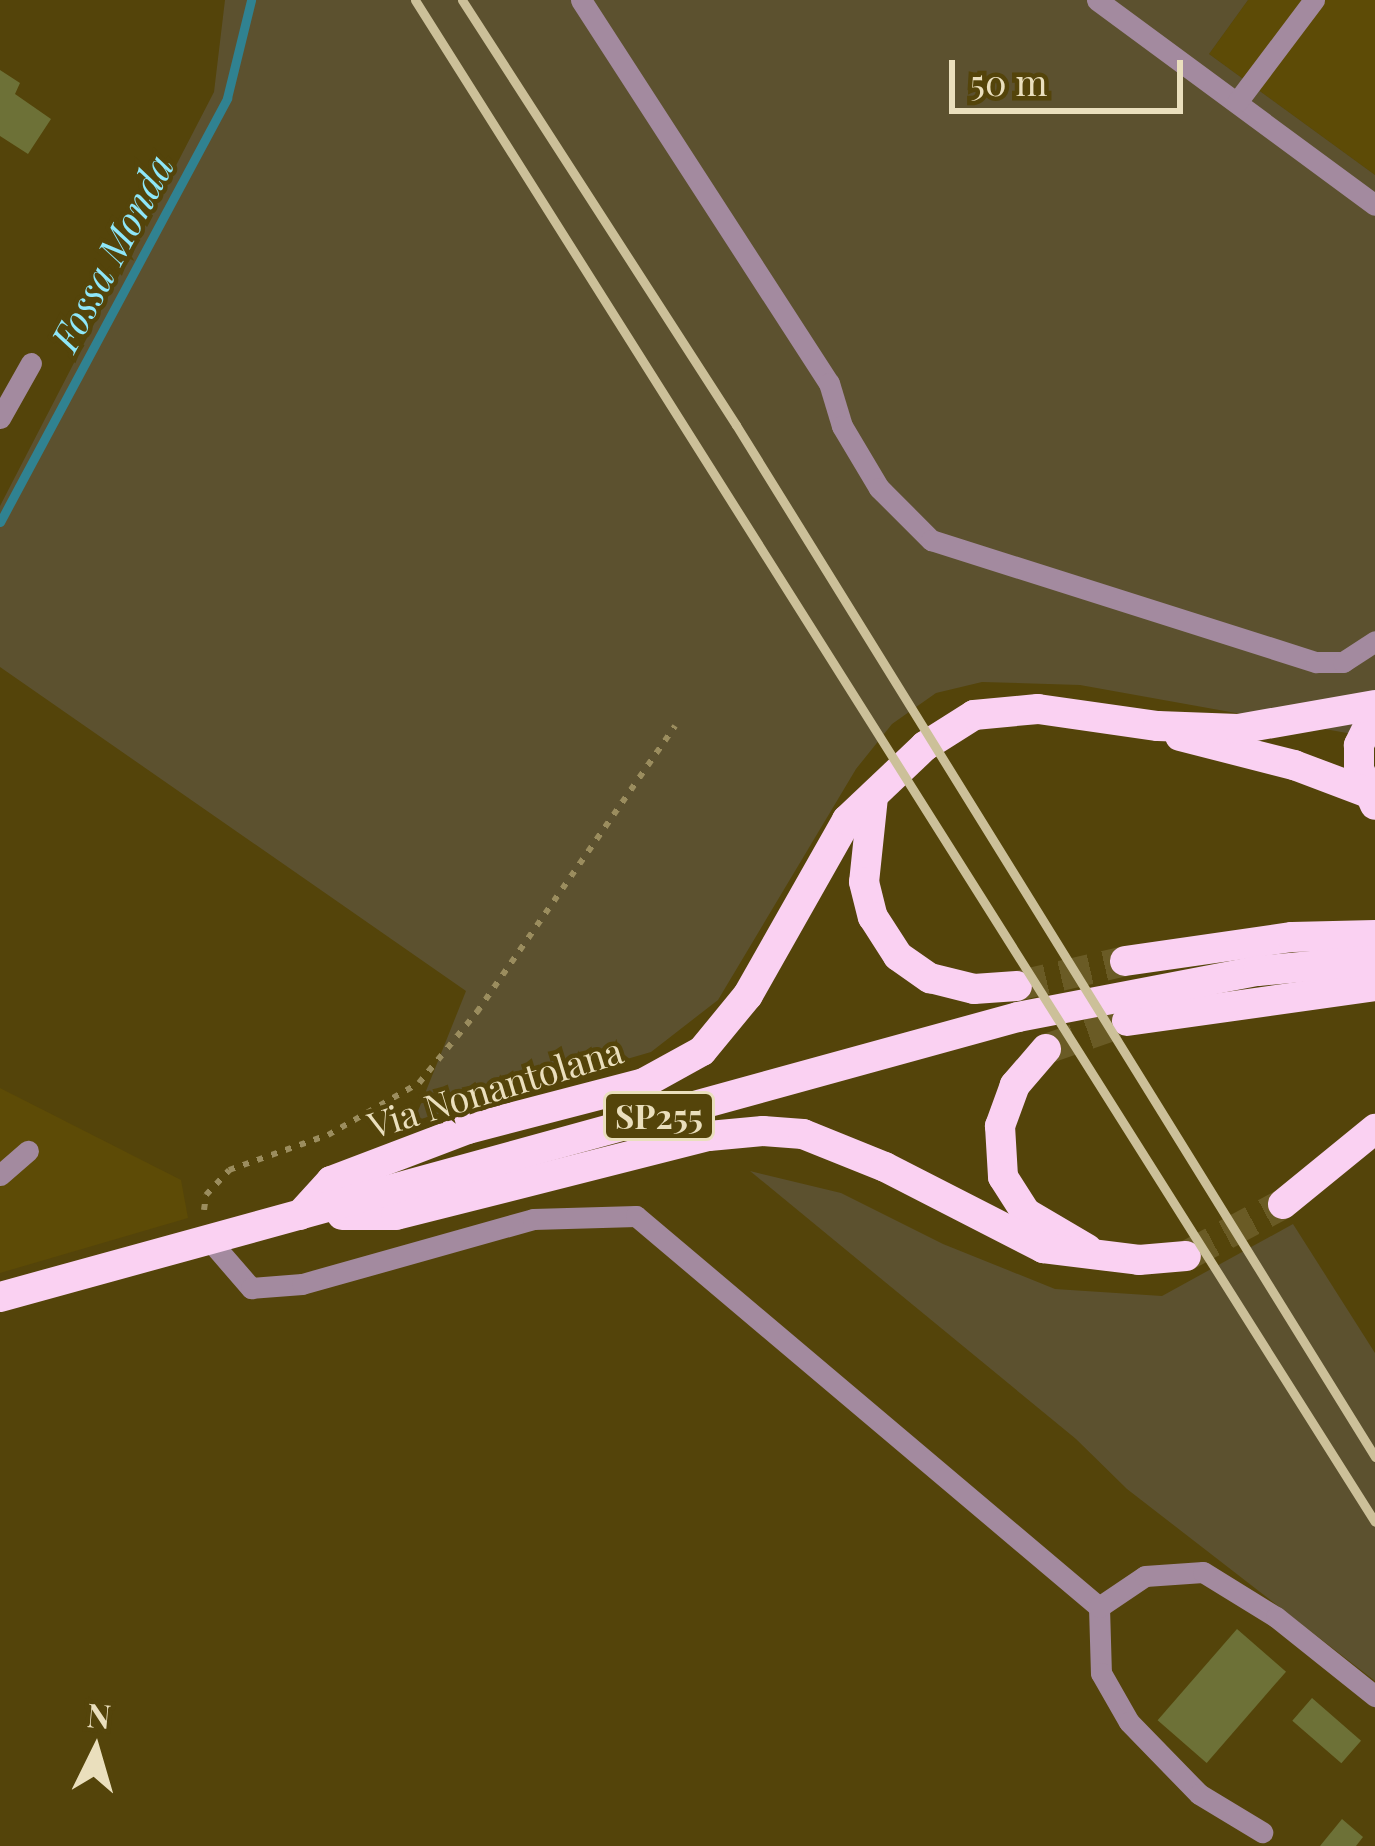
<!DOCTYPE html>
<style>
body{margin:0}
#map{position:relative;width:1375px;height:1846px;overflow:hidden;background:#54440a;font-family:"Playfair Display",serif}
div>[style]{position:absolute}
[style*='--x']{left:calc(var(--x)*1px);top:calc(var(--y)*1px);width:calc(var(--w)*1px);rotate:calc(var(--a)*1deg)}
.built>*{inset:0;background:#5d4b06}
.green>*{inset:0;background:#5c512f}
.stream>*{height:9px;margin:-4.5px;padding:0 4.5px;transform-origin:4.5px;border-radius:4.5px;background:#308291}
.building>*{inset:0;background:#6d7137;transform-origin:0 0}
.major-tunnel>*{height:30px;margin-top:-15px;transform-origin:0;background:repeating-linear-gradient(90deg,#6a5b25 0 30px,transparent 0 45px)}
.path>*{height:6px;margin-top:-3px;transform-origin:0;background:repeating-linear-gradient(90deg,#9b8d5e 0 6px,transparent 0 15px)}
.minor>*{height:21px;margin:-10.5px;padding:0 10.5px;transform-origin:10.5px;border-radius:10.5px;background:#a38a9f}
.major>*{height:30px;margin:-15px;padding:0 15px;transform-origin:15px;border-radius:15px;background:#fad1f2}
.rail>*{height:9px;margin:-4.5px;padding:0 4.5px;transform-origin:4.5px;border-radius:4.5px;background:#ccc099}
span{translate:-50% -50%;white-space:nowrap;text-align:center;line-height:1.15;-webkit-text-stroke:9px #54440a;paint-order:stroke}
.shield-label span{padding:3px 9px;background:#54440a;border:3px solid;border-radius:9px;-webkit-text-stroke-width:0}
.shield-label{font-size:33px;color:#eadfbd;font-weight:700}
.street-label{font-size:36px;color:#eadfbd}
.water-label{font-size:39px;color:#8ee7f9;font-style:italic}
.north{position:absolute;left:36px;top:1690px;width:120px;height:120px;-webkit-text-stroke:9px #54440a;paint-order:stroke;rotate:5deg;font-size:33px;font-weight:700;line-height:48px;text-align:center;color:#eadfbd}
.north::after{content:'';display:block;margin:auto;width:42px;height:54px;background:#eadfbd;clip-path:polygon(50% 0,100% 100%,50% 72%,0 100%)}
.scale{position:absolute;left:949px;top:60px;width:234px;height:54px;box-sizing:border-box;border:6px solid #eadfbd;border-top:0;padding-left:15px;font-size:36px;line-height:42px;white-space:nowrap;color:#eadfbd;-webkit-text-stroke:9px #54440a;paint-order:stroke}
</style>
<div id="map">
<div class="built">
<i style="clip-path:polygon(1248px 0,1375px 0,1375px 175px,1209px 54px)"></i>
<i style="clip-path:polygon(0 1088px,181px 1180px,188px 1218px,0 1273px)"></i>
</div>
<div class="green">
<i style="clip-path:polygon(225px 0,1248px 0,1209px 54px,1375px 175px,1375px 738px,1080px 685px,982px 682px,936px 693px,892px 724px,856px 769px,718px 1000px,651px 1052px,414px 1121px,466px 991px,0 667px,0 506px,214px 92px)"></i>
<i style="clip-path:polygon(750px 1171px,841px 1193px,943px 1244px,1055px 1289px,1162px 1296px,1293px 1224px,1375px 1353px,1375px 1681px,1127px 1489px,1076px 1439px)"></i>
</div>
<div class="stream">
<i style="--x:0;--y:522;--w:481;--a:-61.8"></i>
<i style="--x:227;--y:98;--w:101;--a:-76.2"></i>
</div>
<div class="building">
<i style="clip-path:polygon(0 70px,20px 83px,15px 94px,51px 119px,28px 154px,0 136px)"></i>
<i style="left:1237px;top:1629px;width:65px;height:121px;rotate:41deg"></i>
<i style="left:1312px;top:1698px;width:65px;height:30px;rotate:41deg"></i>
<i style="clip-path:polygon(1342px 1819px,1363px 1837px,1356px 1846px,1320px 1846px)"></i>
</div>
<div class="major-tunnel">
<i style="--x:1017;--y:986;--w:111;--a:-13"></i>
<i style="--x:1046;--y:1049;--w:86;--a:-19.1"></i>
<i style="--x:1186;--y:1256;--w:110;--a:-28.2"></i>
</div>
<div class="path">
<i style="--x:204;--y:1210;--w:15;--a:-82"></i>
<i style="--x:206;--y:1195;--w:34;--a:-47"></i>
<i style="--x:229;--y:1170;--w:105;--a:-19.5"></i>
<i style="--x:328;--y:1135;--w:105;--a:-29.7"></i>
<i style="--x:419;--y:1083;--w:92;--a:-50.8"></i>
<i style="--x:477;--y:1012;--w:348;--a:-55.3"></i>
</div>
<div class="minor">
<i style="--x:581;--y:0;--w:456;--a:57.1"></i>
<i style="--x:829;--y:383;--w:45;--a:73.2"></i>
<i style="--x:842;--y:426;--w:72;--a:59.2"></i>
<i style="--x:879;--y:488;--w:74;--a:45"></i>
<i style="--x:931;--y:540;--w:404;--a:17.6"></i>
<i style="--x:1316;--y:662;--w:27;--a:0"></i>
<i style="--x:1343;--y:662;--w:38;--a:-33"></i>
<i style="--x:1097;--y:0;--w:345;--a:36.4"></i>
<i style="--x:1237;--y:102;--w:128;--a:-53"></i>
<i style="--x:0;--y:418;--w:63;--a:-60.6"></i>
<i style="--x:0;--y:1175;--w:37;--a:-41"></i>
<i style="--x:212;--y:1243;--w:60;--a:49.1"></i>
<i style="--x:251;--y:1288;--w:51;--a:-4.5"></i>
<i style="--x:302;--y:1284;--w:240;--a:-15.7"></i>
<i style="--x:533;--y:1219;--w:103;--a:-1.7"></i>
<i style="--x:636;--y:1216;--w:606;--a:40.18"></i>
<i style="--x:1099;--y:1607;--w:66;--a:88.3"></i>
<i style="--x:1101;--y:1673;--w:56;--a:60.3"></i>
<i style="--x:1129;--y:1722;--w:100;--a:45.8"></i>
<i style="--x:1199;--y:1794;--w:74;--a:31.1"></i>
<i style="--x:1099;--y:1607;--w:55;--a:-34"></i>
<i style="--x:1145;--y:1576;--w:58;--a:-3.9"></i>
<i style="--x:1203;--y:1572;--w:86;--a:31.7"></i>
<i style="--x:1276;--y:1617;--w:127;--a:38.6"></i>
</div>
<div class="major">
<i style="--x:1375;--y:712;--w:37;--a:116"></i>
<i style="--x:1359;--y:745;--w:24;--a:90"></i>
<i style="--x:1359;--y:769;--w:39;--a:66"></i>
<i style="--x:1180;--y:736;--w:118;--a:14.3"></i>
<i style="--x:1294;--y:765;--w:77;--a:20.6"></i>
<i style="--x:873;--y:797;--w:85;--a:96"></i>
<i style="--x:864;--y:882;--w:36;--a:76"></i>
<i style="--x:873;--y:917;--w:46;--a:57.3"></i>
<i style="--x:898;--y:956;--w:39;--a:35"></i>
<i style="--x:930;--y:978;--w:45;--a:14"></i>
<i style="--x:974;--y:989;--w:43;--a:-4"></i>
<i style="--x:1125;--y:961;--w:169;--a:-8.2"></i>
<i style="--x:1292;--y:937;--w:83;--a:-1.4"></i>
<i style="--x:1127;--y:1021;--w:250;--a:-8"></i>
<i style="--x:1046;--y:1049;--w:48;--a:130.7"></i>
<i style="--x:1015;--y:1085;--w:44;--a:110.1"></i>
<i style="--x:1000;--y:1126;--w:51;--a:86.6"></i>
<i style="--x:1003;--y:1177;--w:43;--a:57.4"></i>
<i style="--x:1026;--y:1213;--w:71;--a:30.5"></i>
<i style="--x:1283;--y:1204;--w:119;--a:-39.2"></i>
<i style="--x:300;--y:1215;--w:46;--a:-47.6"></i>
<i style="--x:331;--y:1181;--w:147;--a:-20.8"></i>
<i style="--x:468;--y:1129;--w:182;--a:-14.6"></i>
<i style="--x:644;--y:1083;--w:66;--a:-28.9"></i>
<i style="--x:702;--y:1051;--w:72;--a:-50.6"></i>
<i style="--x:748;--y:995;--w:201;--a:-60.5"></i>
<i style="--x:847;--y:820;--w:108;--a:-43.5"></i>
<i style="--x:925;--y:746;--w:58;--a:-32.3"></i>
<i style="--x:974;--y:715;--w:64;--a:-5.4"></i>
<i style="--x:1038;--y:709;--w:121;--a:8.1"></i>
<i style="--x:1158;--y:726;--w:80;--a:2.1"></i>
<i style="--x:1238;--y:729;--w:139;--a:-9.9"></i>
<i style="--x:342;--y:1215;--w:54;--a:0"></i>
<i style="--x:396;--y:1215;--w:323;--a:-14.2"></i>
<i style="--x:709;--y:1136;--w:54;--a:-5.3"></i>
<i style="--x:763;--y:1131;--w:40;--a:4.3"></i>
<i style="--x:803;--y:1134;--w:88;--a:21.9"></i>
<i style="--x:885;--y:1167;--w:178;--a:27.1"></i>
<i style="--x:1043;--y:1248;--w:97;--a:7.1"></i>
<i style="--x:1139;--y:1260;--w:47;--a:-4.9"></i>
<i style="--x:0;--y:1297;--w:1056;--a:-15.38"></i>
<i style="--x:1018;--y:1017;--w:244;--a:-10.9"></i>
<i style="--x:1258;--y:971;--w:118;--a:-5.4"></i>
</div>
<div class="rail">
<i style="--x:415;--y:0;--w:1799;--a:57.76"></i>
<i style="--x:462;--y:0;--w:506;--a:57.19"></i>
<i style="--x:736;--y:425;--w:1214;--a:58.23"></i>
</div>
<div class="shield-label">
<span style="left:659px;top:1116px">SP255</span>
</div>
<div class="street-label">
<span style="left:495px;top:1087px;rotate:-17deg">Via Nonantolana</span>
</div>
<div class="water-label">
<span style="left:111px;top:252px;rotate:-62deg">Fossa Monda</span>
</div>
<div class="north">N</div>
<div class="scale">50 m</div>
</div>
